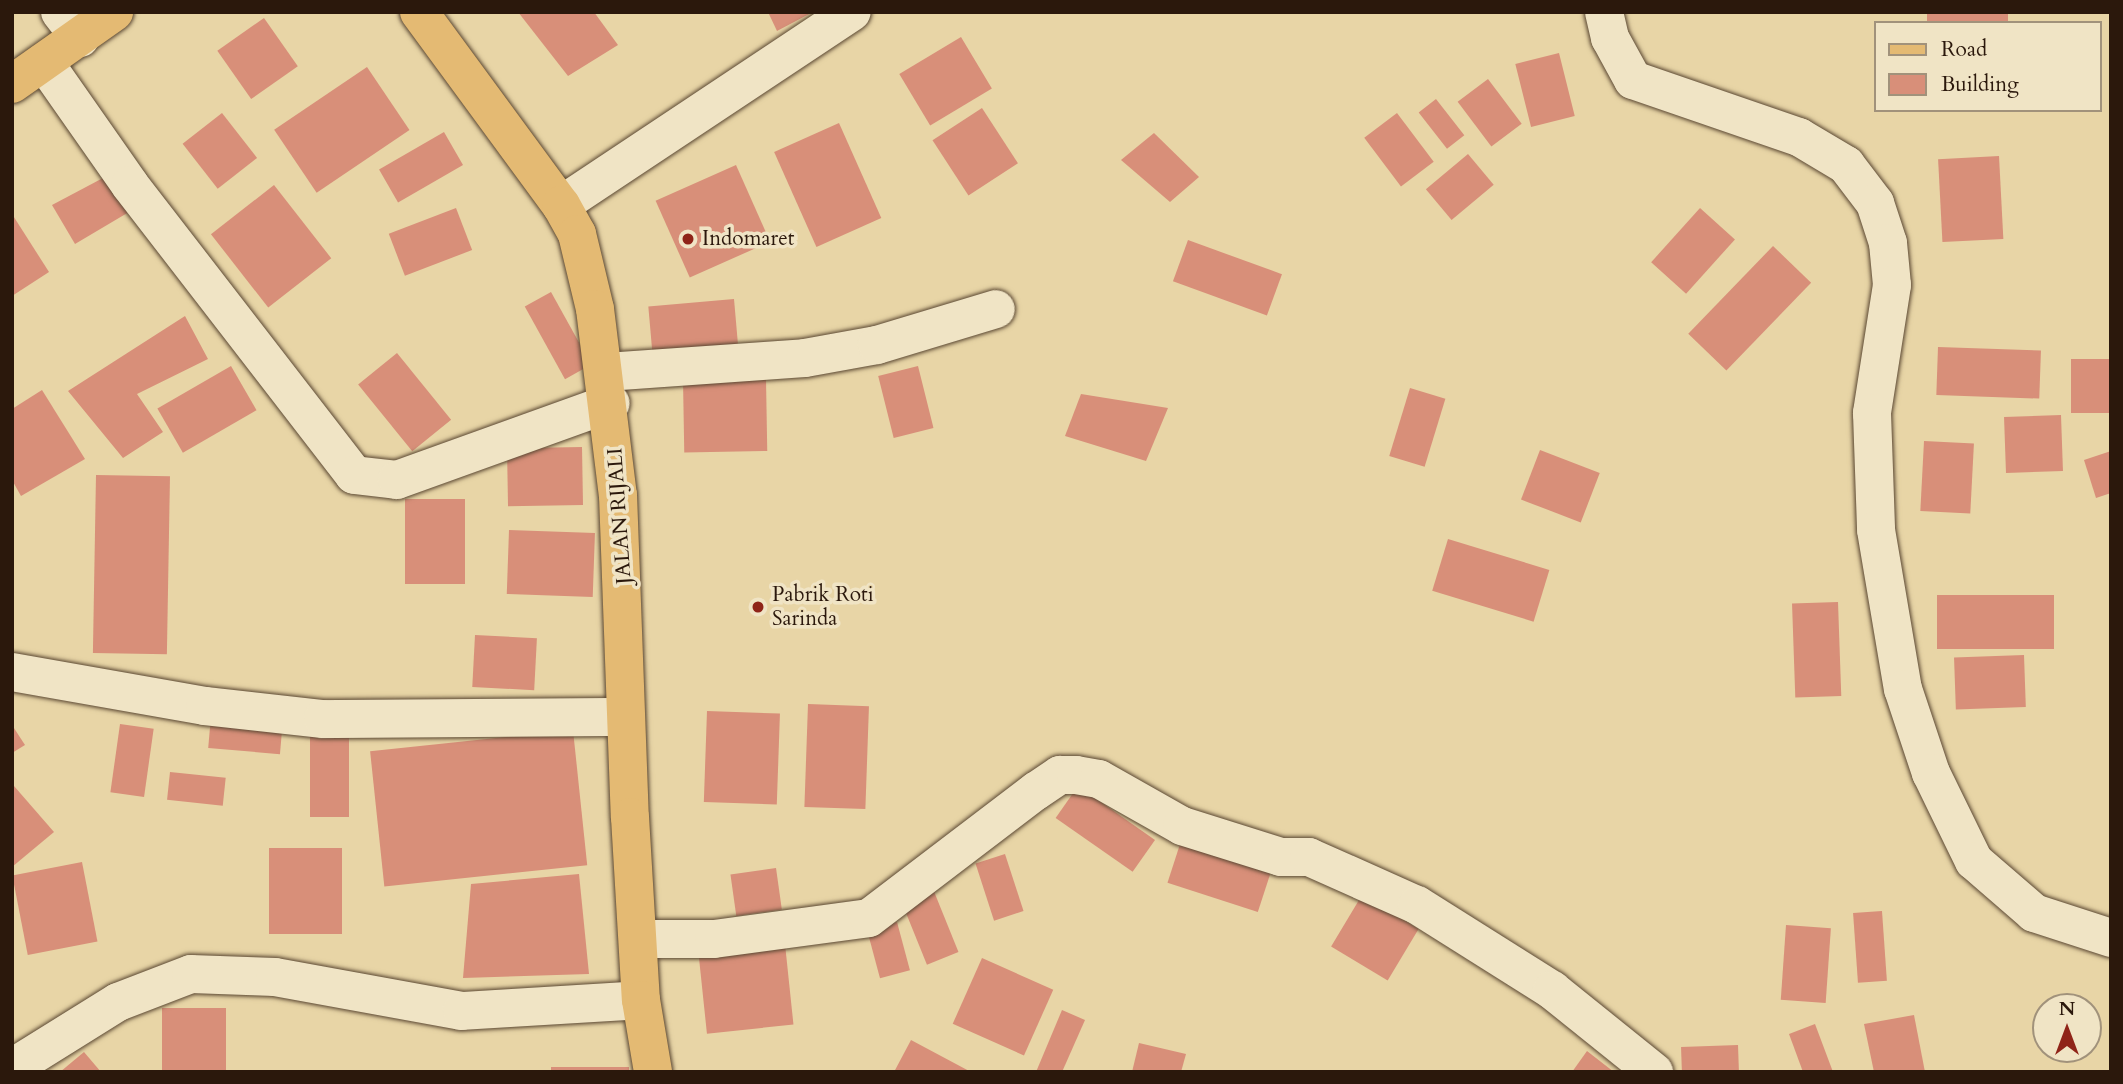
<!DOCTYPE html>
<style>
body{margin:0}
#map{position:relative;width:2123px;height:1084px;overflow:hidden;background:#e8d5a6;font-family:Cardo,serif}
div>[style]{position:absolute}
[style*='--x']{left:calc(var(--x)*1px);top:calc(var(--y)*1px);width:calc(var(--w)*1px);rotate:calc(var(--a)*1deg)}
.building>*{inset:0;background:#d88f79;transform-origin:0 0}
.roads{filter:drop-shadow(0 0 2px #5a4732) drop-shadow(0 0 2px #5a4732)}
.minor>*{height:38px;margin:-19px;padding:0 19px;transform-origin:19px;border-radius:19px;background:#f0e4c5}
.major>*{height:38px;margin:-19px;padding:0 19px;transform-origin:19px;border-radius:19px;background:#e4ba73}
.highway>*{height:38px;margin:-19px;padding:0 19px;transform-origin:19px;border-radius:19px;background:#e4ba73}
.dots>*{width:19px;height:19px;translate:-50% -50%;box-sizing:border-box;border:4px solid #f0e4c5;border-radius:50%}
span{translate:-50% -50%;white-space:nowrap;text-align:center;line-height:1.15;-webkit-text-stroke:7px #f0e4c5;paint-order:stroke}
.poi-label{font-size:21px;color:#2b180c}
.left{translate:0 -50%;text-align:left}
.street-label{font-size:21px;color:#2b180c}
.frame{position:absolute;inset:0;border:14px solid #2b180c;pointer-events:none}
.legend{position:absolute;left:1874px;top:21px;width:228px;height:91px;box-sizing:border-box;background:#f0e4c5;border:2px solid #a1927b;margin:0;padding:9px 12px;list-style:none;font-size:21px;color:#2b180c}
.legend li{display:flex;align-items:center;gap:14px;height:35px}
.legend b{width:35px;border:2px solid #a1927b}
.north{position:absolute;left:2032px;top:993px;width:70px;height:70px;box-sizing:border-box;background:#f0e4c5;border:2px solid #a1927b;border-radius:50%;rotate:0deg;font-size:19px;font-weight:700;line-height:28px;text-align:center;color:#2b180c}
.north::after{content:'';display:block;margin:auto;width:24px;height:32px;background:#8f2418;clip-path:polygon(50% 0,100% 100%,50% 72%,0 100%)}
</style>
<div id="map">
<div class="building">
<i style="clip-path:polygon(518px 12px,594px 12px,618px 45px,568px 76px)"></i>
<i style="clip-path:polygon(768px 12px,813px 12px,777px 31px)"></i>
<i style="left:1927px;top:12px;width:81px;height:11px"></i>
<i style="left:264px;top:18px;width:59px;height:57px;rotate:55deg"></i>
<i style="left:961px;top:37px;width:60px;height:72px;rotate:59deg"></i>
<i style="left:1559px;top:53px;width:65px;height:45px;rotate:76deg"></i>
<i style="left:367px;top:67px;width:76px;height:112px;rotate:56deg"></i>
<i style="left:1488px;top:79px;width:56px;height:38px;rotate:53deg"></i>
<i style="left:1436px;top:99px;width:46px;height:22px;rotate:52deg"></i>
<i style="left:982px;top:108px;width:66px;height:59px;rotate:57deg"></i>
<i style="left:222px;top:113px;width:57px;height:50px;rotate:52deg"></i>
<i style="left:1397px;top:113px;width:61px;height:41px;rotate:53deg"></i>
<i style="left:839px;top:123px;width:104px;height:71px;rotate:66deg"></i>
<i style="left:444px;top:132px;width:38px;height:75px;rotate:60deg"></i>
<i style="clip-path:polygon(1154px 133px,1199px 177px,1170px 202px,1121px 160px)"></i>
<i style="left:1468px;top:154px;width:40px;height:55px;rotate:50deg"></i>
<i style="left:1999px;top:156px;width:83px;height:61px;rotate:87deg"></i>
<i style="left:736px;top:165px;width:84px;height:88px;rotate:66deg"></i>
<i style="clip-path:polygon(103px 178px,129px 212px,75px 244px,52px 205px)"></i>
<i style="left:274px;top:185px;width:93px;height:80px;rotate:52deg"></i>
<i style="left:456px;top:208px;width:45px;height:72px;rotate:69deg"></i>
<i style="left:1700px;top:208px;width:47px;height:73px;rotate:42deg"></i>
<i style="clip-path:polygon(12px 214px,49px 272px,12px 296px)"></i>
<i style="left:1188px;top:240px;width:100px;height:44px;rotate:20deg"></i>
<i style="left:1773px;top:246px;width:53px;height:122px;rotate:44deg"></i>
<i style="left:551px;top:292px;width:83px;height:30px;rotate:61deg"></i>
<i style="left:734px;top:299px;width:52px;height:86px;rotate:85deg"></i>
<i style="clip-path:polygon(185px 316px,208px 359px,137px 394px,163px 432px,123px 458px,68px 391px)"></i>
<i style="left:1938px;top:347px;width:103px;height:48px;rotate:2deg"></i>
<i style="left:397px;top:353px;width:86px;height:50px;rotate:51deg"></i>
<i style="left:2071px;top:359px;width:40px;height:54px"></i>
<i style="left:231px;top:366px;width:51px;height:85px;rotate:60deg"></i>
<i style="left:918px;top:366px;width:64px;height:41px;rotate:76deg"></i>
<i style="left:766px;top:379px;width:72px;height:83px;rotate:89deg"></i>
<i style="left:1410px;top:388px;width:37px;height:71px;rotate:17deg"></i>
<i style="clip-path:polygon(42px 390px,85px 459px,21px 496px,12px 480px,12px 409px)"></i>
<i style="clip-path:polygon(1081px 394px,1168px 408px,1146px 461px,1065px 436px)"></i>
<i style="left:2061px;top:415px;width:56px;height:57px;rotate:88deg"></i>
<i style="left:1924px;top:441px;width:50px;height:70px;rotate:3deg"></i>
<i style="left:582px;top:447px;width:58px;height:75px;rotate:89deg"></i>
<i style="left:1540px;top:450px;width:64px;height:53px;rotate:21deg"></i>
<i style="clip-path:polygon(2111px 451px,2111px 493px,2096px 498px,2084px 460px)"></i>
<i style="left:96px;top:475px;width:74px;height:178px;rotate:1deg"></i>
<i style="left:405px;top:499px;width:60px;height:85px"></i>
<i style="left:509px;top:530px;width:86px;height:64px;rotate:2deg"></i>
<i style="left:1448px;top:539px;width:106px;height:54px;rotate:17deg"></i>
<i style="left:1937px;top:595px;width:117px;height:54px"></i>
<i style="left:1838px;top:602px;width:94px;height:46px;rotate:88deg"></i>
<i style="left:475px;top:635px;width:62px;height:52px;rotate:3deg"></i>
<i style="left:2024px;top:655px;width:52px;height:70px;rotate:88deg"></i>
<i style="left:808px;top:704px;width:61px;height:103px;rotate:2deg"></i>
<i style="left:707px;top:711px;width:73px;height:91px;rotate:2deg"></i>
<i style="left:211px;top:716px;width:72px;height:32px;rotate:5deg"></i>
<i style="left:120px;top:724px;width:34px;height:69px;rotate:8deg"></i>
<i style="clip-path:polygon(12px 725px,25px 745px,12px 753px)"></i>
<i style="left:310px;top:729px;width:39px;height:88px"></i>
<i style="left:573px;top:730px;width:136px;height:204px;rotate:84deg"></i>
<i style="left:170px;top:772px;width:56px;height:28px;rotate:6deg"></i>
<i style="clip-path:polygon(14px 786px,54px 832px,12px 867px,12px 788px)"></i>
<i style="left:1078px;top:786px;width:94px;height:39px;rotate:35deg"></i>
<i style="left:1182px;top:838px;width:95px;height:47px;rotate:18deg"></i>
<i style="left:269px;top:848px;width:73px;height:86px"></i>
<i style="left:1005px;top:854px;width:60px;height:31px;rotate:72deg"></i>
<i style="left:82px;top:862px;width:81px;height:71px;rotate:79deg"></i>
<i style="left:776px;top:868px;width:42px;height:46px;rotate:82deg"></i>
<i style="clip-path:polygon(579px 874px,589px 974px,463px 978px,471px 884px)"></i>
<i style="left:933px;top:889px;width:68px;height:34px;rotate:68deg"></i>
<i style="left:1362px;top:895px;width:66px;height:60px;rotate:31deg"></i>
<i style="left:1882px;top:911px;width:70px;height:29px;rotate:86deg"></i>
<i style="left:897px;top:922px;width:50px;height:31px;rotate:75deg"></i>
<i style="left:1786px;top:925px;width:45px;height:75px;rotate:4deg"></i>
<i style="left:785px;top:944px;width:81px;height:87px;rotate:84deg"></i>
<i style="left:982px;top:958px;width:78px;height:72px;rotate:24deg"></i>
<i style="left:162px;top:1008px;width:64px;height:64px"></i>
<i style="clip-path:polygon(1062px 1010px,1085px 1020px,1062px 1072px,1036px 1072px)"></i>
<i style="clip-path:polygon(1914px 1015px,1925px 1072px,1874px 1072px,1864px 1024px)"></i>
<i style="clip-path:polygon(1815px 1024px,1833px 1072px,1803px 1072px,1789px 1034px)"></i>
<i style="clip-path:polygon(911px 1040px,971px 1072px,894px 1072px)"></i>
<i style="clip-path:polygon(1139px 1043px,1186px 1054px,1181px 1072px,1132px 1072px)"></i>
<i style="left:1738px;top:1045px;width:27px;height:57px;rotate:88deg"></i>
<i style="clip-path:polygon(1587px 1051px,1614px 1072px,1572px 1072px)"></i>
<i style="clip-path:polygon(84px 1052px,101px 1072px,60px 1072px)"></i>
<i style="left:551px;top:1067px;width:78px;height:5px"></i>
</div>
<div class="roads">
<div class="minor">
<i style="--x:60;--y:12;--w:33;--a:52"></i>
<i style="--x:1604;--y:12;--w:27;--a:77"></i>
<i style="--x:1610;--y:38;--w:48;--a:61.3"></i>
<i style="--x:1633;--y:80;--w:176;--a:19"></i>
<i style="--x:1799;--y:137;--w:55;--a:30.8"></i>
<i style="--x:1846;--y:165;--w:48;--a:52.7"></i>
<i style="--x:1875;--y:203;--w:42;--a:72"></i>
<i style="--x:1888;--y:243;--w:42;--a:84.6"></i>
<i style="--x:1892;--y:285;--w:130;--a:98.9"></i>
<i style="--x:1872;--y:413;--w:117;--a:88"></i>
<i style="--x:1876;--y:530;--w:161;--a:80.4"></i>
<i style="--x:1903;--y:689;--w:89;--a:71.6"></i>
<i style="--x:1931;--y:773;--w:98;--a:64"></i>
<i style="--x:1974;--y:861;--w:79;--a:40.9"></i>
<i style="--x:2034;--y:913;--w:81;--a:18"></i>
<i style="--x:44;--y:62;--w:150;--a:55"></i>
<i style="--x:130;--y:185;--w:366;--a:52.3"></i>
<i style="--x:354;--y:475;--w:43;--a:6.6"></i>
<i style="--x:397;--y:480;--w:227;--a:-19.8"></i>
<i style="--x:561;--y:205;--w:349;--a:-33.6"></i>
<i style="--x:606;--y:372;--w:199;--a:-4"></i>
<i style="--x:805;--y:358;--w:73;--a:-10.2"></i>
<i style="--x:877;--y:345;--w:124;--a:-16.8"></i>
<i style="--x:12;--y:672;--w:196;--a:10"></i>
<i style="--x:205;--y:706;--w:119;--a:6.3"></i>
<i style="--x:323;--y:719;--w:302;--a:-0.4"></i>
<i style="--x:640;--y:939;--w:74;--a:0"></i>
<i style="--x:714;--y:939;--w:156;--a:-7.7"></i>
<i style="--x:869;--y:918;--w:210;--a:-37.3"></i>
<i style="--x:1036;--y:791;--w:29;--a:-34"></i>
<i style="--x:1060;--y:775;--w:16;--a:0"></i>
<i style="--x:1076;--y:775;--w:23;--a:10"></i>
<i style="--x:1099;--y:779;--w:95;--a:29.5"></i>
<i style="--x:1182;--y:826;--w:104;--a:17.4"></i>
<i style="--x:1281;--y:857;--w:28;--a:0"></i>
<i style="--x:1309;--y:857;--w:118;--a:24"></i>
<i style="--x:1417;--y:905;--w:160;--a:32.2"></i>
<i style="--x:1552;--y:990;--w:131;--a:38.8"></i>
<i style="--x:12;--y:1068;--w:125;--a:-31.9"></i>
<i style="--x:118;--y:1002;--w:78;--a:-21"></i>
<i style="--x:191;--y:974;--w:84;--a:2"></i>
<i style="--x:275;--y:977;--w:190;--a:10.3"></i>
<i style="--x:462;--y:1011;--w:179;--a:-3.5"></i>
</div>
<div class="major">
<i style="--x:12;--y:84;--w:125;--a:-35.2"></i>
</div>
<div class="highway">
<i style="--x:419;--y:12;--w:240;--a:53.7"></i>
<i style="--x:561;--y:205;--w:33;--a:61"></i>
<i style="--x:577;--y:234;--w:77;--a:76.5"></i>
<i style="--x:595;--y:309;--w:187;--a:83"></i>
<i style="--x:618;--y:495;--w:322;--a:87.9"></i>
<i style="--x:630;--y:817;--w:183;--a:86.6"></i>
<i style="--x:641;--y:1000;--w:73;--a:80.5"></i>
</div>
</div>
<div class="dots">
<i style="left:688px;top:239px;background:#8f2418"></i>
<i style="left:758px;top:607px;background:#8f2418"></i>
</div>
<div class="poi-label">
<span class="left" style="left:702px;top:239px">Indomaret</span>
<span class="left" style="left:772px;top:607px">Pabrik Roti<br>Sarinda</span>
</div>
<div class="street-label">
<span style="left:620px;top:516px;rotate:-94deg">JALAN RIJALI</span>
</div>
<div class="frame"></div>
<ul class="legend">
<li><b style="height:9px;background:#e4ba73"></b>Road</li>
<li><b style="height:19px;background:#d88f79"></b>Building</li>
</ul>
<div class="north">N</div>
</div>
